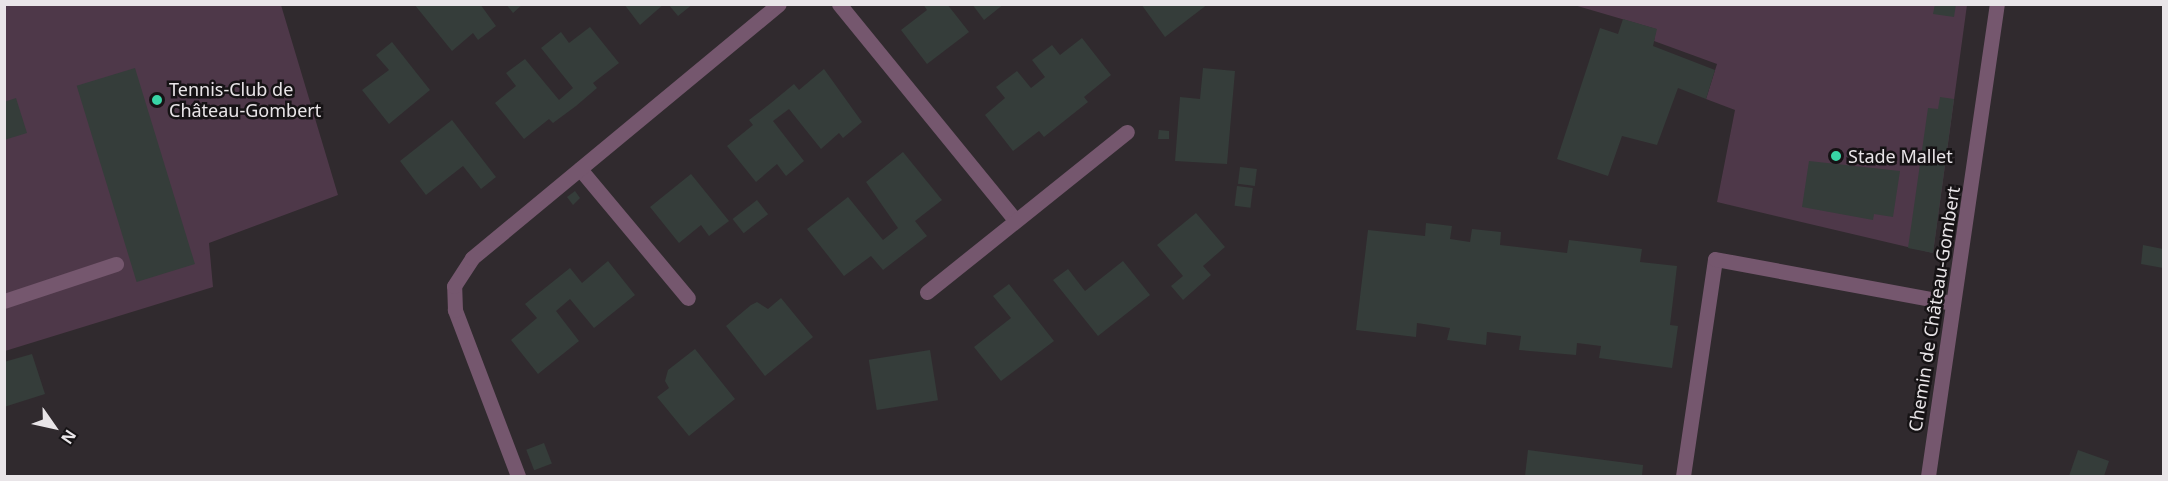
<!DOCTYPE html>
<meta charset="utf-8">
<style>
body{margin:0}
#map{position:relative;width:2168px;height:481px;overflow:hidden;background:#302a2e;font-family:"Noto Sans",sans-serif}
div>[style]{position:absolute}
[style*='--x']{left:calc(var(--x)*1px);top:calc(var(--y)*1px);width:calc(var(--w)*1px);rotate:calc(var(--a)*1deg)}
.green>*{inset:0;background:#4e3849}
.building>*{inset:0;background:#353d3a;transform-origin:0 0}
.minor>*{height:15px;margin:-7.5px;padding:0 7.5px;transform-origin:7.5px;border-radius:7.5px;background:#75576e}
.dots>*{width:16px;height:16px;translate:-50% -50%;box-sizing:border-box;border:3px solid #161315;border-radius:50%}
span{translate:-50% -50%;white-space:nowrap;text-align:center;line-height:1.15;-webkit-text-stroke:5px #161315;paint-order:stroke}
.poi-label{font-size:18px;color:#e9e5e8}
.left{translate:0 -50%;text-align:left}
.street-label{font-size:18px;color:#e9e5e8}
.frame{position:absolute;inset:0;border:6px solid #e9e5e8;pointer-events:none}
.north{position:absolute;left:24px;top:397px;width:60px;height:60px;-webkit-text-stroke:4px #161315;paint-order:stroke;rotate:124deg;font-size:16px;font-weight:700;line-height:24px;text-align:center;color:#e9e5e8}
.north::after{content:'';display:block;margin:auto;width:21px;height:27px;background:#e9e5e8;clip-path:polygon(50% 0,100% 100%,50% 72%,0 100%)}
</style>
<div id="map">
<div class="green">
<i style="clip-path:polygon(5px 5px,281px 5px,338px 195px,209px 243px,213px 287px,5px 351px)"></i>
<i style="clip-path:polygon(1574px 5px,1967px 5px,1933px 253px,1717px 202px,1735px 110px,1706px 99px,1717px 64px,1654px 41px,1656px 29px)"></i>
</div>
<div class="building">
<i style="clip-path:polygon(414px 4px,480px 4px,496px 26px,478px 40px,473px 33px,452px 51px)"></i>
<i style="clip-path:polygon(506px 4px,523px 4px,513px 13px)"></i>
<i style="clip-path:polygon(624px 4px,664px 4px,640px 25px)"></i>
<i style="clip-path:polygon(668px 4px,693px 4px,678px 16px)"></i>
<i style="clip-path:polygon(923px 4px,947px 4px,969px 32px,927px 64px,901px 30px,927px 10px)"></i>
<i style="clip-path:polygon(972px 4px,1004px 4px,984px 20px)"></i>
<i style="clip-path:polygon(1141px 4px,1208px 4px,1165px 37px)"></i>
<i style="clip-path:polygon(1935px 4px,1956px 4px,1954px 17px,1933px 14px)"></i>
<i style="clip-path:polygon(1623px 19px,1657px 29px,1653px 46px,1715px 70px,1706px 99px,1678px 88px,1657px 145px,1622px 136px,1608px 176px,1557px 159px,1600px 28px,1618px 34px)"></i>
<i style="clip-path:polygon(590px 27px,619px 63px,593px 83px,597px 88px,576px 106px,553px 123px,549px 119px,524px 139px,495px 103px,516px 86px,506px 73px,525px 59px,559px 100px,573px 88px,541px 48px,561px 32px,569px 43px)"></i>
<i style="clip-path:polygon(1082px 38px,1111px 75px,1084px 97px,1088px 102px,1044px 137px,1039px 131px,1013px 151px,985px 115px,1005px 98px,996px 87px,1017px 71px,1031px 88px,1045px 77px,1032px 60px,1052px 45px,1060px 55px)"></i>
<i style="clip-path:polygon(392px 42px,430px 90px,389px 124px,362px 90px,389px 70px,376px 55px)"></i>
<i style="left:135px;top:68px;width:205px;height:61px;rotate:73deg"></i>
<i style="clip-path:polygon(1203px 68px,1235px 71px,1227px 164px,1175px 161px,1180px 97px,1200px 99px)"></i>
<i style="clip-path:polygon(824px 69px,862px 122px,843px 138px,839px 133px,821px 149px,789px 109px,773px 121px,804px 161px,786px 176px,777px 164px,756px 182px,727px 146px,753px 125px,749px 120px,771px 103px,794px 84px,799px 90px)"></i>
<i style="clip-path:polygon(1940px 97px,1954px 99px,1933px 253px,1908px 248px,1928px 108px,1938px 109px)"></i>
<i style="clip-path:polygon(16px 98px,27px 133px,4px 140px,4px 102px)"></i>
<i style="clip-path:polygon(452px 120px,496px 177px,481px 189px,463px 166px,426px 195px,400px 161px)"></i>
<i style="clip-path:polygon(1159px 130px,1169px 131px,1169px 139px,1158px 139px)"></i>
<i style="clip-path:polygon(903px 152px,942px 200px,915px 221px,927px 236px,883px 270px,871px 256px,844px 276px,807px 229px,848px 197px,883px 240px,898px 228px,866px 182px)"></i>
<i style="clip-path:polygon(1809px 161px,1900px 171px,1893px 217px,1874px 214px,1873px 220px,1802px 207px)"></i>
<i style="left:1240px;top:167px;width:17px;height:17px;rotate:7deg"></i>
<i style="clip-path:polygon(691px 174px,729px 221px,709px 236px,701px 225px,679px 243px,650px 207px)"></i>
<i style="left:1237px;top:186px;width:16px;height:20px;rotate:7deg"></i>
<i style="clip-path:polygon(575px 191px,580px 198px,573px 205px,567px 197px)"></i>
<i style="left:757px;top:200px;width:18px;height:31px;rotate:52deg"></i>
<i style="clip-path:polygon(1196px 213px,1225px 247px,1203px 266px,1211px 275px,1183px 300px,1171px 286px,1183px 276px,1157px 245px)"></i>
<i style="clip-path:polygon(1426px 223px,1452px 226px,1450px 239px,1470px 242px,1472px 229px,1501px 232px,1500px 245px,1567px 253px,1569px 240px,1594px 243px,1642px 249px,1640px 262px,1677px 266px,1670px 325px,1678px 326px,1672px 368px,1599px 358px,1601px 346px,1577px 343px,1576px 355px,1519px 350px,1521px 336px,1487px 332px,1486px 345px,1447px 340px,1450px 328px,1417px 323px,1416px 337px,1356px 330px,1368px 230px,1425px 236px)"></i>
<i style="clip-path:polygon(2143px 245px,2163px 249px,2163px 268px,2141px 264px)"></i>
<i style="clip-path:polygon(608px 261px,635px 295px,594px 328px,570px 299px,556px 311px,579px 341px,538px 374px,511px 340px,537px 318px,525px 304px,570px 268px,582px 283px)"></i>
<i style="clip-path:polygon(1123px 261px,1150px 295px,1098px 336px,1053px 280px,1068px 269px,1085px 291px)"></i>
<i style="clip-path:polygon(1009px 284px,1054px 341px,1001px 381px,974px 347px,1011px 318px,993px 296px)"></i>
<i style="clip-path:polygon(781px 298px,813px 337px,765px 376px,726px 326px,751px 305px,757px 302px,768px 309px)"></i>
<i style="clip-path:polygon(695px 349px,735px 399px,689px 436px,657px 397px,669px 388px,665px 381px,668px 370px)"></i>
<i style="left:930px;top:350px;width:51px;height:62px;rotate:81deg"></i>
<i style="clip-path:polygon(32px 354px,45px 394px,4px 407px,4px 362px)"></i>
<i style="left:544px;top:443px;width:22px;height:19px;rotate:69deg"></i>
<i style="clip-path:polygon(1528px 450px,1643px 465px,1642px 476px,1525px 476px)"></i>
<i style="clip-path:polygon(2078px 450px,2109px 461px,2104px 476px,2069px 476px)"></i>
</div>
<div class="minor">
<i style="--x:839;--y:4;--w:279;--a:50.8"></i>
<i style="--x:580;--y:169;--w:168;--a:50.1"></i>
<i style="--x:927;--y:292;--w:256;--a:-38.7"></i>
<i style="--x:4;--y:301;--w:118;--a:-18.3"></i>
<i style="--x:518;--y:476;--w:178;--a:-110.8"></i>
<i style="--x:455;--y:310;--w:24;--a:-92"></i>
<i style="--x:454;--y:286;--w:33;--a:-57"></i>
<i style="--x:472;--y:258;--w:398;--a:-39.6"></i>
<i style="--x:1683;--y:476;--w:219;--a:-81.6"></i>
<i style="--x:1715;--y:259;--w:242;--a:10.5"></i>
<i style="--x:1928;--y:476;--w:477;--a:-81.7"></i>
</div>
<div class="dots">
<i style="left:157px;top:100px;background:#38d4a6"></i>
<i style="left:1836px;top:156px;background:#38d4a6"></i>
</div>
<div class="poi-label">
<span class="left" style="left:169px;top:100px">Tennis-Club de<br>Château-Gombert</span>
<span class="left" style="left:1848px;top:156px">Stade Mallet</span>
</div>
<div class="street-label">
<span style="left:1934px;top:309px;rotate:-81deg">Chemin de Château-Gombert</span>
</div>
<div class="frame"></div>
<div class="north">N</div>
</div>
